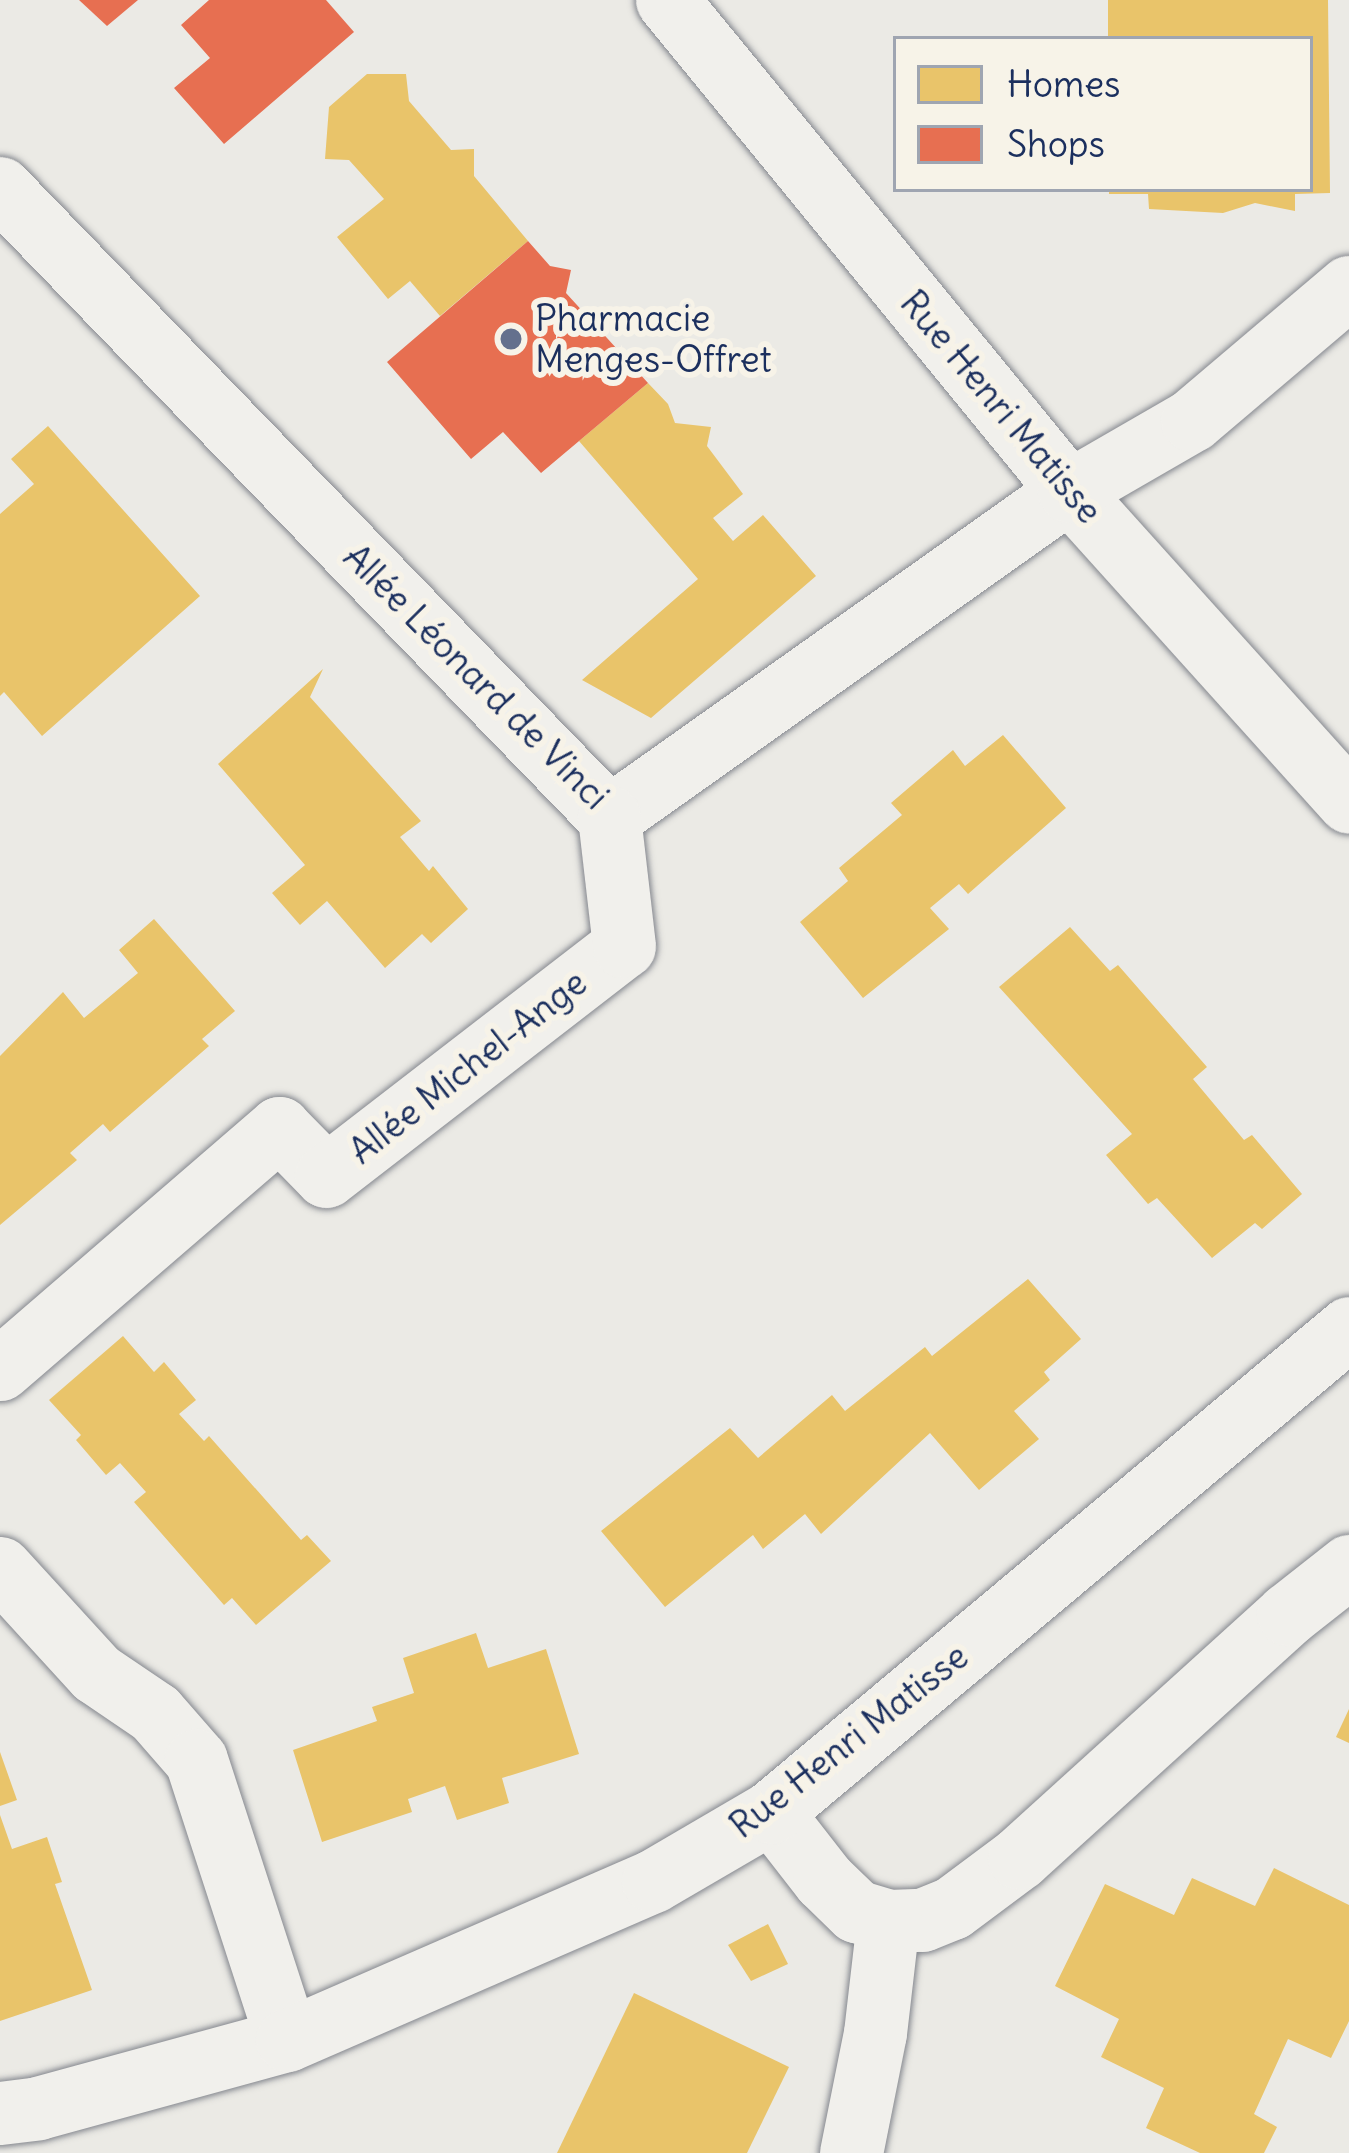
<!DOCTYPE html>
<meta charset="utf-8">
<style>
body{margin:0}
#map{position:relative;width:1349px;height:2153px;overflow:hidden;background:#ebeae5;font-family:Delius,sans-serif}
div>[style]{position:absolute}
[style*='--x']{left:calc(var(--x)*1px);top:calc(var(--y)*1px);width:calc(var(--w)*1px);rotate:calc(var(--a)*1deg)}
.homes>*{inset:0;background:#e9c46a}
.shops>*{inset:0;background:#e76f51}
.roads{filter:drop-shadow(0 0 3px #85888f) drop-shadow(0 0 3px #85888f)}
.street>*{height:63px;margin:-31.5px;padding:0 31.5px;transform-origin:31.5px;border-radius:31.5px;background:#f1f0ec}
.dots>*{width:33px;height:33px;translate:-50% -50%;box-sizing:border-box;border:6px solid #f7f3e8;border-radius:50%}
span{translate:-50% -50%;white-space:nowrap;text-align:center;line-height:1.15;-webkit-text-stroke:12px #f7f3e8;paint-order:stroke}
.poi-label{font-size:36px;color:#1b2f5e}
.left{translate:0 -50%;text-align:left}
.street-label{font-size:36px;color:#1b2f5e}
.legend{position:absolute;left:893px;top:36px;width:420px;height:156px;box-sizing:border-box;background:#f7f3e8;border:3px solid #9fa5b1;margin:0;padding:15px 21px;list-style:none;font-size:36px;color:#1b2f5e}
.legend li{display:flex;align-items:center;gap:24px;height:60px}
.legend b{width:60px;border:3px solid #9fa5b1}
</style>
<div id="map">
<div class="homes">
<i style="clip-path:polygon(1108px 0,1328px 0,1330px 193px,1295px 194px,1295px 211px,1255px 203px,1223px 213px,1149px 209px,1148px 194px,1109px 194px,1109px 189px,1310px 189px,1310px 39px,1108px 39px)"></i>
<i style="clip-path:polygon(367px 74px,406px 74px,409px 101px,451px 150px,474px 149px,474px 176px,528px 241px,440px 316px,410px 281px,388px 299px,337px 237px,384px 199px,349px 160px,325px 159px,329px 107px)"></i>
<i style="clip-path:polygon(648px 383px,668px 404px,675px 423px,711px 427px,707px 446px,743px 494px,713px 518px,733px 541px,763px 515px,816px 576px,651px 718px,582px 680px,698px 579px,579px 441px)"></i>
<i style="clip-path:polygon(48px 426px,200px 596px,42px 736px,4px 692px,0 696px,0 514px,34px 484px,11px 459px)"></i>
<i style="clip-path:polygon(323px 669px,310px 697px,421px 821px,400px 837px,429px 871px,433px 866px,468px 909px,431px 943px,422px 934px,385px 968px,327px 901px,300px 925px,272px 893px,305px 865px,218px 764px)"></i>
<i style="clip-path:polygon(1003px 735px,1066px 808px,968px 894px,959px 884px,930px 908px,949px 929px,863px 998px,800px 922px,848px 881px,839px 868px,902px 815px,891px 803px,953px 750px,965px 766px)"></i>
<i style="clip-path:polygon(154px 919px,235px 1011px,202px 1039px,209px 1046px,110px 1132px,103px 1124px,70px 1153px,77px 1160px,0 1225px,0 1056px,63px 992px,84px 1018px,138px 973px,119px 950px)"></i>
<i style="clip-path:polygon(1070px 927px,1110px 971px,1118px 965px,1207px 1067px,1193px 1079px,1244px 1140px,1252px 1135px,1302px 1194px,1262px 1229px,1255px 1223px,1212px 1258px,1157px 1198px,1148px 1204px,1106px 1155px,1132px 1134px,999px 987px)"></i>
<i style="clip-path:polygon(1028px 1279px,1081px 1339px,1044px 1372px,1050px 1380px,1014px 1411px,1039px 1439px,979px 1490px,930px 1433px,821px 1534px,805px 1514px,763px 1549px,753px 1535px,665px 1607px,601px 1531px,730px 1428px,758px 1458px,832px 1395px,845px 1411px,925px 1347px,932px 1356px)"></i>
<i style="clip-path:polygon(123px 1336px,154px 1372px,164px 1362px,196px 1400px,179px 1414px,204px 1441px,209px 1436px,301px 1540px,307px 1535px,331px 1561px,256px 1625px,232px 1598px,224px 1605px,134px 1502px,146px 1492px,120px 1463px,106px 1475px,76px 1440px,81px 1435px,49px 1400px)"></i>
<i style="clip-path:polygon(476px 1633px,488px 1668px,546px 1649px,579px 1754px,502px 1778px,509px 1803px,457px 1820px,445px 1786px,408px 1799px,412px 1812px,322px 1842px,293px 1750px,377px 1721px,372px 1707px,414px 1693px,403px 1658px)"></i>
<i style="clip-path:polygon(1349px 1709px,1349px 1743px,1336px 1737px)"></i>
<i style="clip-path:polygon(0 1752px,17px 1800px,0 1806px)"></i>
<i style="clip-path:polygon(0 1815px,12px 1849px,47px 1837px,62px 1882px,55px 1884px,92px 1990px,0 2021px)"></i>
<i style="clip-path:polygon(1274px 1868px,1349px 1905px,1349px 2021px,1331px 2058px,1288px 2039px,1254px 2114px,1277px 2127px,1264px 2153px,1200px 2153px,1146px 2128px,1164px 2088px,1101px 2057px,1119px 2019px,1055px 1986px,1105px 1884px,1174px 1915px,1192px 1878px,1255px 1906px)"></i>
<i style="clip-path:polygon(768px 1924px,788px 1964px,751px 1981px,728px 1945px)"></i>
<i style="clip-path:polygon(634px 1993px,789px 2067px,747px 2153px,557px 2153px)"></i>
</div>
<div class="shops">
<i style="clip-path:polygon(79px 0,138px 0,107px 26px)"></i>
<i style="clip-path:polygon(209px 0,326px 0,354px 32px,224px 144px,174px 88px,210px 58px,181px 25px)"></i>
<i style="clip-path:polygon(528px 241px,550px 266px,571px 270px,566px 293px,648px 383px,541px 473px,503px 432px,471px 459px,387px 362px)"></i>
</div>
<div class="roads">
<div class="street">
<i style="--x:667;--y:0;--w:635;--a:50.69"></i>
<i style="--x:1069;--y:491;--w:418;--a:48"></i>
<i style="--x:0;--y:188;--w:876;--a:45.93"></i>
<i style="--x:609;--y:817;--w:564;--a:-35.33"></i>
<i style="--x:1069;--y:491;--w:142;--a:-30"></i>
<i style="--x:1192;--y:420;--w:206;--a:-40.3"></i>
<i style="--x:0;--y:1369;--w:369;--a:-40.8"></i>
<i style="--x:279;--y:1128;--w:67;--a:45.6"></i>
<i style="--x:326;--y:1176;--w:376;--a:-37.7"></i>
<i style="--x:624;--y:946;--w:130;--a:-96.6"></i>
<i style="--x:0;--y:1568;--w:142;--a:47.6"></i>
<i style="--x:96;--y:1673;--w:71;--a:34.1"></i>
<i style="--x:155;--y:1713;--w:62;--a:48.9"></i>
<i style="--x:196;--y:1760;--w:294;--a:72"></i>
<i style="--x:771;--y:1812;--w:86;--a:52.1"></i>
<i style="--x:824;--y:1880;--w:45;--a:44.1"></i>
<i style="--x:856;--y:1911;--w:34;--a:17"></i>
<i style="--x:888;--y:1921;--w:34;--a:-2"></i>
<i style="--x:922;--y:1920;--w:32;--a:-22"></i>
<i style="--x:952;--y:1908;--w:84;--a:-36.7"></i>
<i style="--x:1019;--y:1858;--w:363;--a:-42.2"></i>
<i style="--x:1288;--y:1614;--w:78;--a:-38.2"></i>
<i style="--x:0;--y:2113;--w:38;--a:-7"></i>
<i style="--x:38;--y:2108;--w:258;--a:-15.3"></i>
<i style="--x:287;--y:2040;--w:399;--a:-23.5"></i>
<i style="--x:653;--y:1881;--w:137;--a:-30.3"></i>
<i style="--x:771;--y:1812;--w:754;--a:-39.94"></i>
<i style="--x:851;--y:2153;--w:122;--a:-78.7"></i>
<i style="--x:875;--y:2033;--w:113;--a:-83.4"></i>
</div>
</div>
<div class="dots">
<i style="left:511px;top:339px;background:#64708d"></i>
</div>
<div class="poi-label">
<span class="left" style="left:535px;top:339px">Pharmacie<br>Menges-Offret</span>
</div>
<div class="street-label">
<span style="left:1001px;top:407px;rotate:50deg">Rue Henri Matisse</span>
<span style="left:476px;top:677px;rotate:45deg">Allée Léonard de Vinci</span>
<span style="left:468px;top:1067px;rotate:-38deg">Allée Michel-Ange</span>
<span style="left:849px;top:1741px;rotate:-38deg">Rue Henri Matisse</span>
</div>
<ul class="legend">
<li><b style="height:33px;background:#e9c46a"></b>Homes</li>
<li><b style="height:33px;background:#e76f51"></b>Shops</li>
</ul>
</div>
